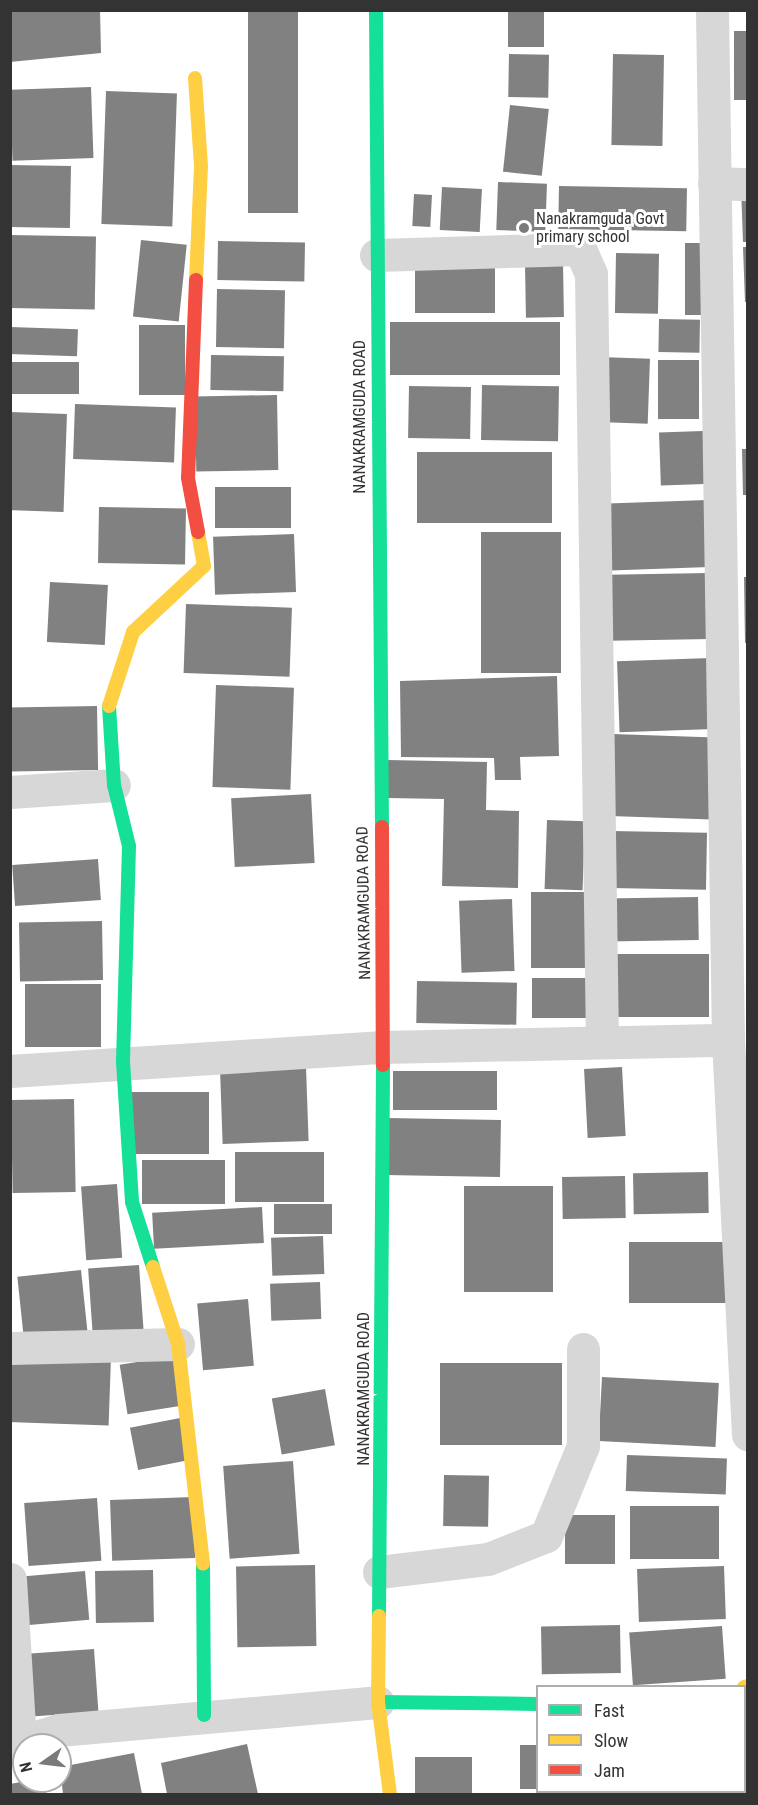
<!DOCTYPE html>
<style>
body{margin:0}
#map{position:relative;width:758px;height:1805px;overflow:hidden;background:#fff;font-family:"Roboto Condensed",sans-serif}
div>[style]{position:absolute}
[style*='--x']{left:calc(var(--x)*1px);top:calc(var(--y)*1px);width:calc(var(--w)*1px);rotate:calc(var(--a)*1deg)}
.building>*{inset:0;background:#818181;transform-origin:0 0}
.street>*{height:33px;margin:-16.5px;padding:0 16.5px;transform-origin:16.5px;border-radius:16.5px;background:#d7d7d7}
.fast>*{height:14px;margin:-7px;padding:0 7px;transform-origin:7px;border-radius:7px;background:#16e098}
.slow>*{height:14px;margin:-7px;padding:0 7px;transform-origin:7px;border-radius:7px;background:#ffcf43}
.jam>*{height:14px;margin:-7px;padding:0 7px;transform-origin:7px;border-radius:7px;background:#f24e42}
.dots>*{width:16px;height:16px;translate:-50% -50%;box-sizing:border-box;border:3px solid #fff;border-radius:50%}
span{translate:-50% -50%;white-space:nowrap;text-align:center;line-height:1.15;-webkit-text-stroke:6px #fff;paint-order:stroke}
.poi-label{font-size:16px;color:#333}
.left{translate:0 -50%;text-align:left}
.street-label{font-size:16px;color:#333}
.frame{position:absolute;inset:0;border:12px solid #333;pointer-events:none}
.legend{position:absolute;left:536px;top:1685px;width:210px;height:108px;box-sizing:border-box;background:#fff;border:2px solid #adadad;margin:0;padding:8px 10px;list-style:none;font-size:18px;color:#333}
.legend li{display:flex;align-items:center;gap:12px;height:30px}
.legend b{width:30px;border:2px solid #adadad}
.north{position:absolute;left:12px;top:1733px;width:60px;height:60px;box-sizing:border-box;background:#fff;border:2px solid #adadad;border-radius:50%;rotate:256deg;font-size:16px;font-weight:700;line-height:24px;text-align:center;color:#333}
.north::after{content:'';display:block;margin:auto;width:21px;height:27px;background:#7a7a7a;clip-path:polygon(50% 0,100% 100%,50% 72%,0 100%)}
</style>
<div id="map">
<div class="building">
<i style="clip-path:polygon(10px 10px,100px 10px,101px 53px,10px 62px)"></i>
<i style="left:248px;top:10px;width:50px;height:203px"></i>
<i style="left:508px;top:10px;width:36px;height:37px"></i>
<i style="left:734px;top:31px;width:14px;height:69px"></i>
<i style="left:509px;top:54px;width:40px;height:43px;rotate:1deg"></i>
<i style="left:613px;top:54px;width:51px;height:91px;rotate:1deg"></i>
<i style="left:91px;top:87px;width:71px;height:81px;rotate:88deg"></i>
<i style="left:106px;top:91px;width:71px;height:133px;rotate:2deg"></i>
<i style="left:510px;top:105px;width:39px;height:67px;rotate:6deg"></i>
<i style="left:10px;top:165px;width:61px;height:62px;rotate:1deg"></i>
<i style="left:498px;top:182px;width:49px;height:48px;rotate:2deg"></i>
<i style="left:559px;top:186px;width:128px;height:43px;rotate:1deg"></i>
<i style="left:442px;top:187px;width:40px;height:43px;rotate:3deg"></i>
<i style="clip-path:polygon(741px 187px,748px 187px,748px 242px,743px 242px)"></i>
<i style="left:414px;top:194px;width:18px;height:32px;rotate:3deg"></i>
<i style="left:10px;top:235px;width:86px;height:73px;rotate:1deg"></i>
<i style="left:141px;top:240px;width:46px;height:77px;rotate:6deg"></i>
<i style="left:218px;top:241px;width:87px;height:39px;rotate:1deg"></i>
<i style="left:685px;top:243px;width:22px;height:72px"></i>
<i style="clip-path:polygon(743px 247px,748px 247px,748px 302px,745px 302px)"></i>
<i style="left:616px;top:253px;width:43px;height:60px;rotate:1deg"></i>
<i style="left:415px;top:257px;width:80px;height:56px"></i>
<i style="left:563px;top:263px;width:54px;height:38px;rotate:89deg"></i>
<i style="left:217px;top:289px;width:68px;height:58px;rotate:1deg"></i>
<i style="left:659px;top:319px;width:41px;height:33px;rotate:1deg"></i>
<i style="left:560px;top:322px;width:53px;height:170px;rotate:90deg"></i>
<i style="left:139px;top:325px;width:46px;height:70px"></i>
<i style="left:10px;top:327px;width:68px;height:27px;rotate:2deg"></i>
<i style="left:211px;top:355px;width:73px;height:35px;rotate:1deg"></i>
<i style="left:600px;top:357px;width:50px;height:65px;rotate:2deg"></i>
<i style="left:658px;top:360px;width:41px;height:59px"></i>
<i style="left:10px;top:362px;width:69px;height:32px"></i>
<i style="left:482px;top:385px;width:77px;height:55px;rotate:1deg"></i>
<i style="left:409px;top:386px;width:62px;height:52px;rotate:1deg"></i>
<i style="left:277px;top:395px;width:75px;height:82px;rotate:89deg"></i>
<i style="left:75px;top:404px;width:101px;height:55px;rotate:2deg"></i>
<i style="left:10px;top:412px;width:57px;height:98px;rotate:2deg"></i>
<i style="left:703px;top:431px;width:53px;height:44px;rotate:88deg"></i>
<i style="clip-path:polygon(742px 449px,748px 449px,748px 495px,743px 495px)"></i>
<i style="left:552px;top:452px;width:71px;height:135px;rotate:90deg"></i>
<i style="left:291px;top:487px;width:41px;height:76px;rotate:90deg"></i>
<i style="left:707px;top:500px;width:67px;height:99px;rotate:88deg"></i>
<i style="left:99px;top:507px;width:87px;height:56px;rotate:1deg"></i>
<i style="left:561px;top:532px;width:141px;height:80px;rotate:90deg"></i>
<i style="left:294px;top:534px;width:58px;height:81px;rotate:88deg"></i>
<i style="left:709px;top:573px;width:66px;height:101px;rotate:89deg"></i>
<i style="clip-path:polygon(744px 577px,748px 577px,748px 643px,745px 643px)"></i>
<i style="left:50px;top:582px;width:58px;height:60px;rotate:3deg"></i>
<i style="left:186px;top:604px;width:106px;height:69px;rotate:2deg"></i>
<i style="left:711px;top:658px;width:71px;height:94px;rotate:88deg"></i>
<i style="clip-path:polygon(557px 676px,559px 756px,520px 757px,521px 780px,495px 780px,494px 758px,401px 757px,400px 681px)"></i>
<i style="left:216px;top:685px;width:78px;height:102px;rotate:2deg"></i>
<i style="left:97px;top:706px;width:64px;height:87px;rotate:89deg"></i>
<i style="left:613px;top:734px;width:102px;height:82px;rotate:2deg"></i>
<i style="clip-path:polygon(387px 760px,487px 762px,486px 810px,519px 811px,518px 888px,442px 886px,444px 799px,387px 798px)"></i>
<i style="left:311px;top:794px;width:69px;height:80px;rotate:87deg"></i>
<i style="left:547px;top:820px;width:38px;height:69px;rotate:2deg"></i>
<i style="left:611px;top:831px;width:96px;height:57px;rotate:1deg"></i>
<i style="left:98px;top:859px;width:41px;height:86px;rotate:86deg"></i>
<i style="left:531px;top:892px;width:63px;height:76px"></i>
<i style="left:698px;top:897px;width:43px;height:92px;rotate:89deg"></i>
<i style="left:512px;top:899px;width:72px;height:53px;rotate:88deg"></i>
<i style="left:102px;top:921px;width:59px;height:83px;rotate:89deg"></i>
<i style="left:614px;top:954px;width:95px;height:63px"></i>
<i style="left:532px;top:978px;width:64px;height:40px"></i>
<i style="left:417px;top:981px;width:100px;height:42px;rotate:1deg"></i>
<i style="left:25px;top:984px;width:76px;height:63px"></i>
<i style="left:306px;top:1067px;width:74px;height:86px;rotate:88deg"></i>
<i style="left:622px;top:1067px;width:69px;height:38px;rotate:87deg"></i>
<i style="left:497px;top:1071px;width:39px;height:104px;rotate:90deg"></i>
<i style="left:209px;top:1092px;width:62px;height:78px;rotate:90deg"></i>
<i style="left:74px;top:1099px;width:93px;height:63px;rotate:89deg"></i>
<i style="left:386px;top:1118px;width:115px;height:57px;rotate:1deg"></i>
<i style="left:235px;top:1152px;width:89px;height:50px"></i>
<i style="left:225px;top:1160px;width:44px;height:83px;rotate:90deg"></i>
<i style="left:708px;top:1172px;width:41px;height:75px;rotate:89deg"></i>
<i style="left:625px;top:1176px;width:42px;height:63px;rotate:89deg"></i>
<i style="left:117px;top:1184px;width:74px;height:36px;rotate:86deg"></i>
<i style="left:464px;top:1186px;width:89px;height:106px"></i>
<i style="left:332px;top:1204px;width:30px;height:58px;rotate:90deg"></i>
<i style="left:262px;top:1207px;width:36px;height:110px;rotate:87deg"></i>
<i style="left:323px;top:1236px;width:38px;height:52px;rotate:88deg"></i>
<i style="left:629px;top:1242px;width:99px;height:61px"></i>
<i style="left:139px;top:1265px;width:67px;height:51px;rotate:86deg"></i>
<i style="left:81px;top:1270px;width:69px;height:64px;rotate:84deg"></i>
<i style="left:320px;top:1282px;width:37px;height:50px;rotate:88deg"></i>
<i style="left:248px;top:1299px;width:67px;height:51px;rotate:85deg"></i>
<i style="left:10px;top:1355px;width:101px;height:67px;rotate:2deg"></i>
<i style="left:175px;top:1356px;width:50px;height:56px;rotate:81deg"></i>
<i style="left:440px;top:1363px;width:122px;height:82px"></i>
<i style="left:602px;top:1377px;width:117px;height:64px;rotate:3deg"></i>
<i style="left:325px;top:1389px;width:57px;height:54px;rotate:80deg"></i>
<i style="left:180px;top:1418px;width:43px;height:51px;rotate:79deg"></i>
<i style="left:627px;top:1455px;width:100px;height:36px;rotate:2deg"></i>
<i style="left:293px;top:1461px;width:93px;height:70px;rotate:86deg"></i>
<i style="left:444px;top:1475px;width:45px;height:51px;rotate:1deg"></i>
<i style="left:193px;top:1497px;width:61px;height:83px;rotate:88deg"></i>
<i style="left:97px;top:1498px;width:63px;height:73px;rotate:86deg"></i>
<i style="left:719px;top:1506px;width:53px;height:89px;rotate:90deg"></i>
<i style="left:565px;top:1515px;width:50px;height:49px"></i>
<i style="left:315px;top:1565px;width:81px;height:79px;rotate:89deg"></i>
<i style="left:724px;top:1566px;width:53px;height:87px;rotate:88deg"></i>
<i style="left:153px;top:1570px;width:52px;height:58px;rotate:89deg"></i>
<i style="left:85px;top:1571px;width:49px;height:69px;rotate:85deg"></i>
<i style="left:620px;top:1625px;width:48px;height:79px;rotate:89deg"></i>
<i style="left:722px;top:1626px;width:53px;height:93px;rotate:86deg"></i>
<i style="left:94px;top:1649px;width:63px;height:74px;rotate:86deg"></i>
<i style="clip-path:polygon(247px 1744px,258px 1794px,167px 1794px,161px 1763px)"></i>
<i style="left:520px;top:1745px;width:18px;height:44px"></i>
<i style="clip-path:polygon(134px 1753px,142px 1794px,63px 1794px,60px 1767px)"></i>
<i style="left:415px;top:1757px;width:57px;height:37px"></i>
<i style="clip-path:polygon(26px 1781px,43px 1781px,46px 1794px,10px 1794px,10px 1784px)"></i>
</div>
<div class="street">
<i style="--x:712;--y:10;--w:1030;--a:89.11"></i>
<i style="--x:728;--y:1040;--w:395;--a:87.1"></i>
<i style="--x:714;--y:183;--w:34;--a:2"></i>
<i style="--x:376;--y:255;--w:204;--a:-1.7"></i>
<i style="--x:580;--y:249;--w:27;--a:66"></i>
<i style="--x:591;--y:274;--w:768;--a:89.18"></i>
<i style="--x:10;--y:792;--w:104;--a:-3.9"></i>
<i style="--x:10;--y:1071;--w:374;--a:-3.7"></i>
<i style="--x:383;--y:1047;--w:345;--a:-1.2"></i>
<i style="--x:10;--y:1348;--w:168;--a:-1.4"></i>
<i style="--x:379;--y:1572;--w:110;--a:-6.8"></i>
<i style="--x:488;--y:1559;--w:62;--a:-21.6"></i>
<i style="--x:546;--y:1536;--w:97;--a:-67.7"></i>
<i style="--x:583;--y:1446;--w:97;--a:-90"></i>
<i style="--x:10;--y:1579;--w:163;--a:86.5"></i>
<i style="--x:10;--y:1745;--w:51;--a:-17"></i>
<i style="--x:59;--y:1730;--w:320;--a:-5"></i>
</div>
<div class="fast">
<i style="--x:376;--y:10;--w:817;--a:89.58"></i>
<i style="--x:109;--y:706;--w:79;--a:86.4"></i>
<i style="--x:114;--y:785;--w:63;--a:76.2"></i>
<i style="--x:129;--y:846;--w:216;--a:91.6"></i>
<i style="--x:123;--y:1062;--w:140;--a:86.3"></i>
<i style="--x:132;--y:1202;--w:68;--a:72.1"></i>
<i style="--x:203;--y:1564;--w:151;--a:89.6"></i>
<i style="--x:379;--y:1616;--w:551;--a:-89.58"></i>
<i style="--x:378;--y:1702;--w:160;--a:0.7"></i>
</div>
<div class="slow">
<i style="--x:195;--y:78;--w:88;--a:86.1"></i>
<i style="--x:201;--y:166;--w:114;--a:92.5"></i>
<i style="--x:109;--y:706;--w:78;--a:-72"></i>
<i style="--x:133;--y:632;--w:97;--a:-42.9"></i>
<i style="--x:204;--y:566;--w:35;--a:-100"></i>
<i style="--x:153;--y:1267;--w:81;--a:72"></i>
<i style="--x:178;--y:1344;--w:221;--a:83.5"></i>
<i style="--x:379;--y:1616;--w:86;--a:90.7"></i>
<i style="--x:378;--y:1702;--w:93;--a:82.6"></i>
<i style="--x:744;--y:1687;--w:4;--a:-14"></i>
</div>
<div class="jam">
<i style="--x:196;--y:280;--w:198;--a:92.3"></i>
<i style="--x:188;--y:478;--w:55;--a:79.5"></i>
<i style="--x:382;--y:827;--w:238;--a:89.8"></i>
</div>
<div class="dots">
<i style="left:524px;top:228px;background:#7a7a7a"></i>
</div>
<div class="poi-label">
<span class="left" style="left:536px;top:228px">Nanakramguda Govt<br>primary school</span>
</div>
<div class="street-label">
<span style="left:360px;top:417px;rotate:-90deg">NANAKRAMGUDA ROAD</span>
<span style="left:364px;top:903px;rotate:-91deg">NANAKRAMGUDA ROAD</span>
<span style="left:364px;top:1389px;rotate:-90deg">NANAKRAMGUDA ROAD</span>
</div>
<div class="frame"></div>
<ul class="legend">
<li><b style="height:8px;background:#16e098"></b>Fast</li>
<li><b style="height:8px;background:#ffcf43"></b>Slow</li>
<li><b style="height:8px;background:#f24e42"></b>Jam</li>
</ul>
<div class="north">N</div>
</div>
